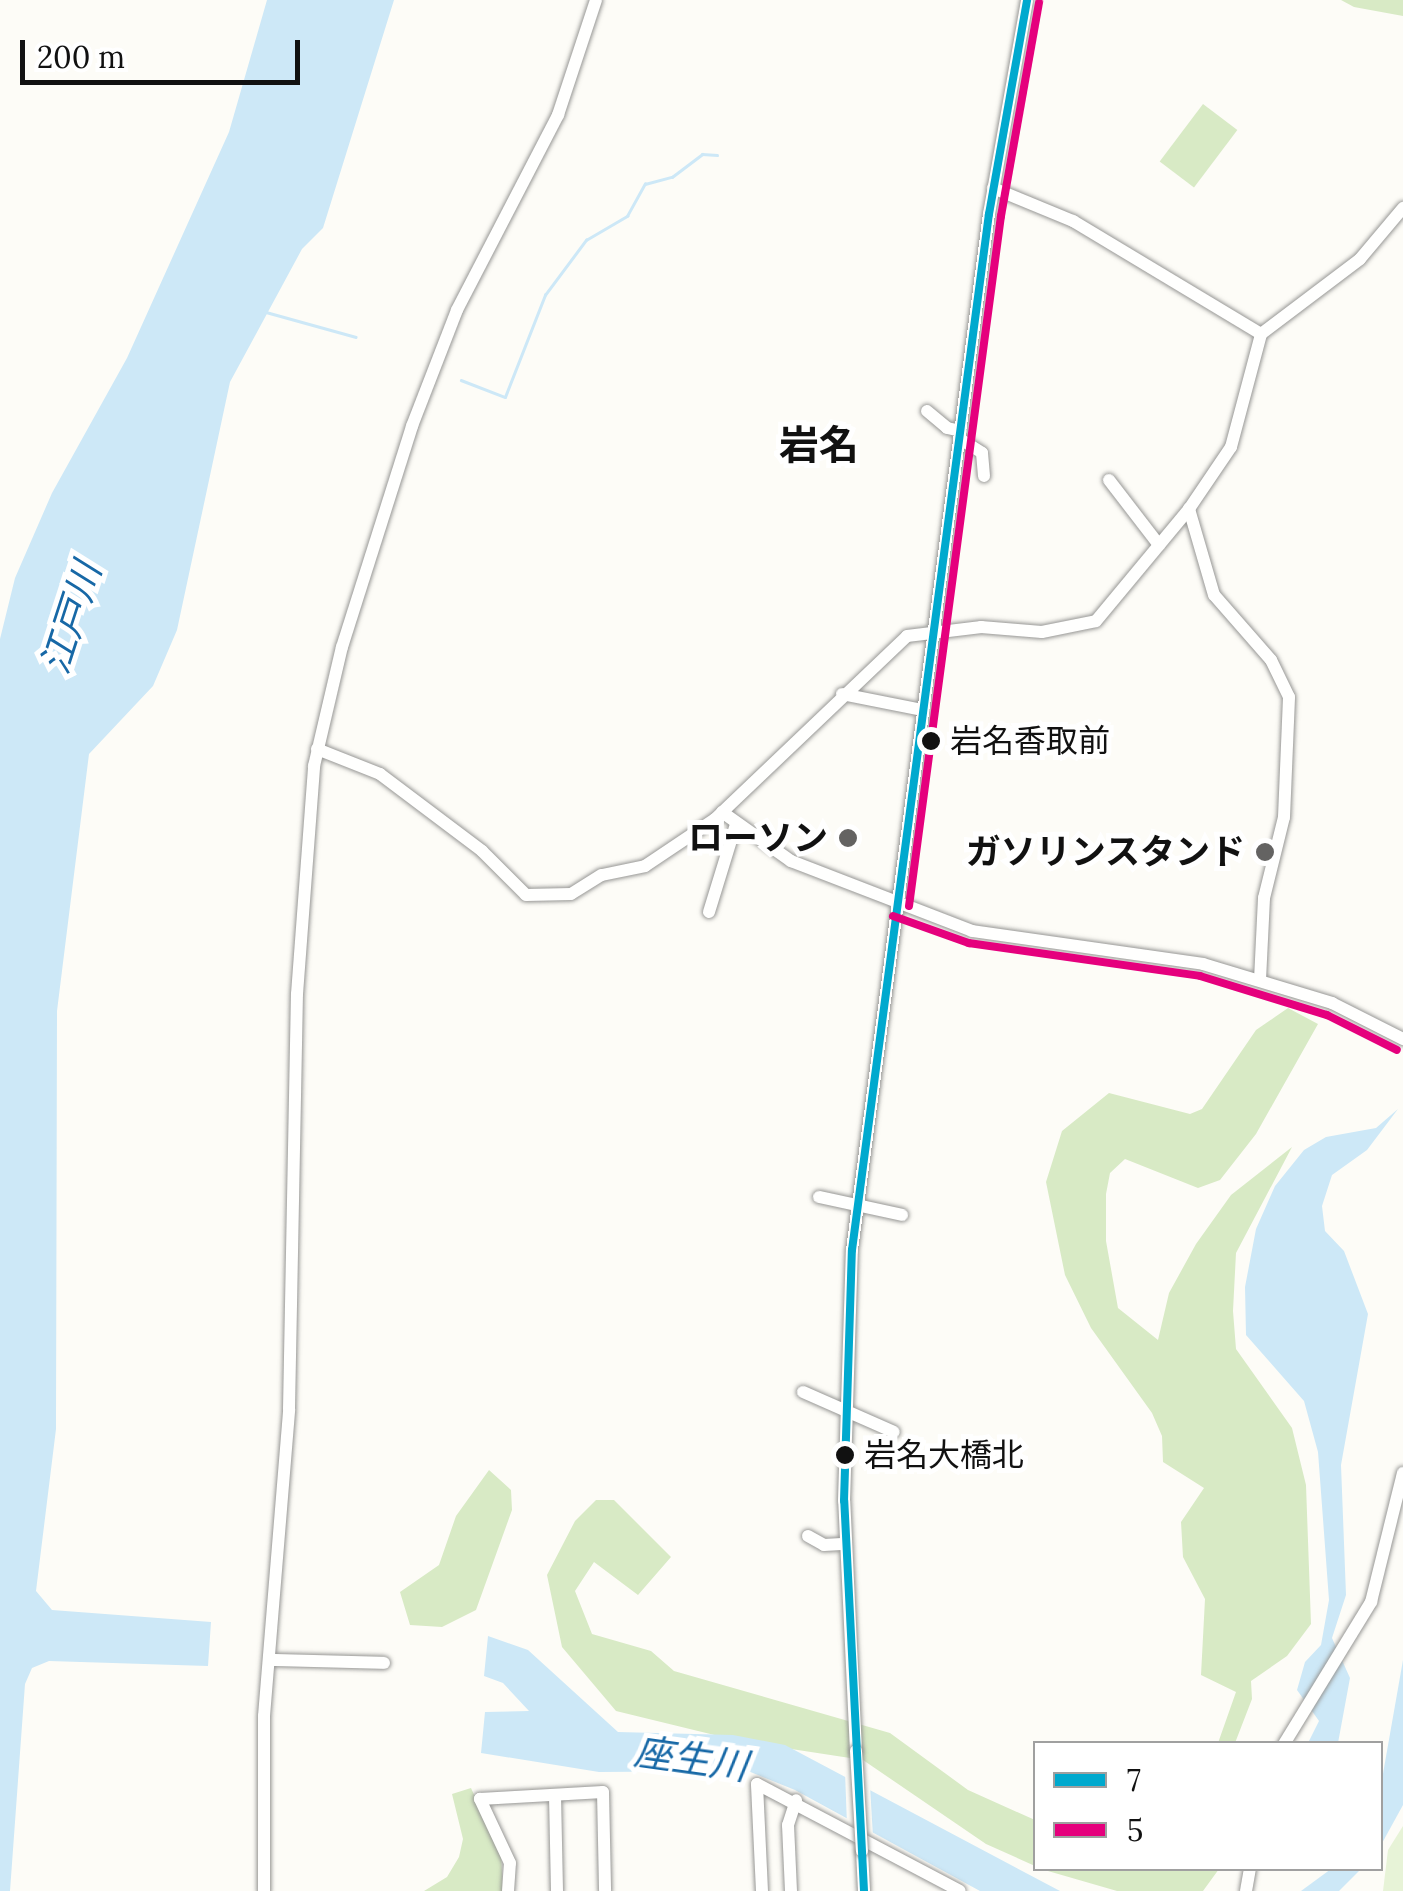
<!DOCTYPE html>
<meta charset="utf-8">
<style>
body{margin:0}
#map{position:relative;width:1403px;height:1891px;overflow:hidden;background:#fdfcf7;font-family:Lora,"Noto Sans JP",serif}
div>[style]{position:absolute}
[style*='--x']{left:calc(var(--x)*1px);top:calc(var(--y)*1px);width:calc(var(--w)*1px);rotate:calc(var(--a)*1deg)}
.green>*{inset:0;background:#e7f3d7}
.forest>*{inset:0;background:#d8eac5;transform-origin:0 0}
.water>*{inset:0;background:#cde8f7}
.pier>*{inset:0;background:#fdfcf7}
.stream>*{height:2.5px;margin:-1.25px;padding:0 1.25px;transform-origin:1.25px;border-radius:1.25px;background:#cde8f7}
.roads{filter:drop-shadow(0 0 2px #979795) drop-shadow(0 0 2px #979795)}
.minor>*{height:12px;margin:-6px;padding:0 6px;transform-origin:6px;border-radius:6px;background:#fffffe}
.bridges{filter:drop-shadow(0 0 2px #979795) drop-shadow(0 0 2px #979795)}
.minor-bridge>*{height:12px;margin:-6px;padding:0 6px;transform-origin:6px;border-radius:6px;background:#fffffe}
.bus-1>*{height:8px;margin:-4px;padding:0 4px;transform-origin:4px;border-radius:4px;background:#00a9ce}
.bus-2>*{height:8px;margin:-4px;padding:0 4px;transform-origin:4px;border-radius:4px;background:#e5007d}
.dots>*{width:28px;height:28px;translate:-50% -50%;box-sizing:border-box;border:5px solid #fff;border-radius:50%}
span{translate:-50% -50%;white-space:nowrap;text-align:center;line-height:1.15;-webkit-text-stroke:10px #fff;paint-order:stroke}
.bus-label{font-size:32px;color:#111}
.left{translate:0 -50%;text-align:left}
.poi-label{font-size:35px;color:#111;font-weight:700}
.right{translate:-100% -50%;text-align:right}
.water-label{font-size:38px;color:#1768a6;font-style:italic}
.quarter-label{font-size:40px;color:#111;font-weight:700}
.legend{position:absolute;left:1033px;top:1741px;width:350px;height:130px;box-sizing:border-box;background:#fff;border:2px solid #a0a0a0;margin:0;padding:12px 18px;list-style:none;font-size:30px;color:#111}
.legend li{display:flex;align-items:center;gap:20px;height:50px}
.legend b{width:50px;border:2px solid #a0a0a0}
.scale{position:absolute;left:20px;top:40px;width:280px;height:45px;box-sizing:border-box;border:5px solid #111;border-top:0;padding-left:12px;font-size:30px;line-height:35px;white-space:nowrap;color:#111;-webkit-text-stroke:8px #fff;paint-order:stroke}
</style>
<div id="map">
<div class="green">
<i style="clip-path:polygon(1403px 1826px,1403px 1891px,1383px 1891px,1388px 1850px)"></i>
</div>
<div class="forest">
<i style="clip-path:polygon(1341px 0,1403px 0,1403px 16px,1354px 7px)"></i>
<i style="left:1203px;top:104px;width:43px;height:72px;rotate:37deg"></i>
<i style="clip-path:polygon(1288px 1008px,1318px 1024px,1256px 1134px,1220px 1180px,1198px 1188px,1125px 1159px,1110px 1173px,1106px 1194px,1106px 1241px,1118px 1308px,1158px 1340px,1169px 1293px,1196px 1244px,1231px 1195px,1292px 1147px,1236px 1253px,1233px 1311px,1236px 1349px,1292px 1428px,1306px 1485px,1311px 1624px,1287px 1656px,1251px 1681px,1252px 1699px,1235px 1743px,1218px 1743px,1236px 1692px,1201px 1675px,1205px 1599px,1183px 1557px,1181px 1522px,1204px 1488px,1163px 1462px,1162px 1436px,1152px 1413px,1091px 1328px,1065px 1275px,1046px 1182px,1062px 1131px,1109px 1093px,1190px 1114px,1202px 1109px,1256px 1030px)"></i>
<i style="clip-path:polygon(489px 1470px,511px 1490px,512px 1510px,476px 1610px,442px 1627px,410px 1625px,400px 1592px,439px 1565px,456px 1516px)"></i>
<i style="clip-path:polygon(596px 1500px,614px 1500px,671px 1557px,638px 1595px,594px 1562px,575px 1591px,592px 1634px,651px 1651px,674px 1671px,890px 1733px,968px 1790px,1035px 1820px,1035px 1866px,986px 1844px,863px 1760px,739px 1741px,616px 1711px,562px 1647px,547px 1575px,575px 1521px)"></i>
<i style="clip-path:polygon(471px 1788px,501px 1854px,503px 1891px,424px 1891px,447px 1877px,459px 1857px,463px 1839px,452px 1794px)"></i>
<i style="clip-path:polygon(1041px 1869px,1172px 1871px,1219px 1869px,1203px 1891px,1117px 1891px)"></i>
</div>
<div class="water">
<i style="clip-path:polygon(267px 0,394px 0,323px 228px,302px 249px,230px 382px,177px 630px,153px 686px,89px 754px,57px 1011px,56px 1429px,36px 1591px,52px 1610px,211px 1622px,208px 1666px,49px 1661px,32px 1668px,25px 1684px,10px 1891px,0 1891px,0 639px,15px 578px,52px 493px,127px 358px,229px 132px)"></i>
<i style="clip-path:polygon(1398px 1109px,1367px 1150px,1332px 1175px,1322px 1206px,1325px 1231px,1344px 1251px,1368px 1314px,1341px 1465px,1346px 1595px,1332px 1638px,1350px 1678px,1338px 1743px,1308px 1743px,1319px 1721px,1297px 1690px,1305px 1662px,1321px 1645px,1329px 1600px,1318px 1452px,1304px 1401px,1246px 1335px,1245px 1287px,1256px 1229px,1275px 1186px,1304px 1150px,1326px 1137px,1376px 1128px)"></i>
<i style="clip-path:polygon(488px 1636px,528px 1650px,618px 1732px,733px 1735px,785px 1745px,1060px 1891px,980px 1891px,795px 1790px,748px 1771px,599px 1772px,481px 1753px,485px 1712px,529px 1711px,503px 1683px,484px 1676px)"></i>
<i style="clip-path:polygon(1403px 1660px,1403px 1805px,1381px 1845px,1381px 1785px)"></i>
<i style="clip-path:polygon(1331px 1869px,1361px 1869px,1339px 1891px,1301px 1891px)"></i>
</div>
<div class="pier">
<i style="clip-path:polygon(845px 1772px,870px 1785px,873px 1837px,847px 1825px)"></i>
</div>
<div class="stream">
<i style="--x:266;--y:312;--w:93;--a:15.5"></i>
<i style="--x:461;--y:380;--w:47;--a:21.1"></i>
<i style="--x:505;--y:397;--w:110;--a:-68.6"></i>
<i style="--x:545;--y:295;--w:69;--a:-53.3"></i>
<i style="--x:586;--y:240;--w:48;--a:-30.3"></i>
<i style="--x:627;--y:216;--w:37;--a:-61"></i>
<i style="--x:645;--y:184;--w:28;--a:-15"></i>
<i style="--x:672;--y:177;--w:38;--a:-37"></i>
<i style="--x:702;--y:154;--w:15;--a:4"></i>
</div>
<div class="roads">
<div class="minor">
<i style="--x:993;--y:188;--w:87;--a:22.4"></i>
<i style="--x:1073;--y:221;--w:219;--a:31"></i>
<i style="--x:927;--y:411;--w:26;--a:40"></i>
<i style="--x:947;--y:428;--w:14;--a:12"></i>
<i style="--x:960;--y:439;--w:26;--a:32"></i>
<i style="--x:982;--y:453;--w:23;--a:85"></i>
<i style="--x:1109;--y:480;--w:82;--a:52.4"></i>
<i style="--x:842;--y:694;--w:83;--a:11.2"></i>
<i style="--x:317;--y:749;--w:68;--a:21.6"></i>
<i style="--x:380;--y:774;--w:128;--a:37"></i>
<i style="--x:482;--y:851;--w:62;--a:45"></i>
<i style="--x:526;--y:895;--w:45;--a:-1.3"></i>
<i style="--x:571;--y:894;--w:36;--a:-32"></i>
<i style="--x:602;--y:875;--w:44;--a:-11.8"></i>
<i style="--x:645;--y:866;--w:84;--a:-33.9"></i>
<i style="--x:715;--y:819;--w:265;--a:-43.6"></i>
<i style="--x:907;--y:636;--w:75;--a:-6.9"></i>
<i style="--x:981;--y:627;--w:61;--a:4.7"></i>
<i style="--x:1042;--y:632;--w:55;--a:-11.5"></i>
<i style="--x:1096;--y:621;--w:146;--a:-50.3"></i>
<i style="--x:722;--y:812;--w:85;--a:35.4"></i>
<i style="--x:791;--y:861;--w:194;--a:21.1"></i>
<i style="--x:972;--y:931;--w:233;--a:8.1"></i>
<i style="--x:1203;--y:964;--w:135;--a:16.8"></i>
<i style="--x:1332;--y:1003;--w:80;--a:26.9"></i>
<i style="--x:709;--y:912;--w:92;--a:-72.9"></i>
<i style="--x:1260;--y:980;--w:82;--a:-87.2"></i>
<i style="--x:1264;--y:898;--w:83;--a:-76.1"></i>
<i style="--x:1284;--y:817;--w:120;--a:-87.6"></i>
<i style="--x:1289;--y:697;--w:41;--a:-115.9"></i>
<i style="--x:1271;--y:660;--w:86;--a:-131.2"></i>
<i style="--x:1214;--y:595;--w:90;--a:-106.2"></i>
<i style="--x:1189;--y:509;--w:75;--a:-55.9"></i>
<i style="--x:1231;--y:447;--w:117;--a:-75.1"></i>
<i style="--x:1261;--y:334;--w:124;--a:-37.1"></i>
<i style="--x:1360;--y:259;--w:67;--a:-49.9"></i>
<i style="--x:819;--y:1197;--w:85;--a:12.2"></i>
<i style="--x:803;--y:1392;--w:99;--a:23.7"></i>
<i style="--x:808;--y:1536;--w:18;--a:29"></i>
<i style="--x:824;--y:1545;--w:22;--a:-3"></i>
<i style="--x:272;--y:1660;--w:112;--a:1.5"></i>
<i style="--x:1284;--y:1744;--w:167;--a:-58.5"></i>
<i style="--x:1371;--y:1602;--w:133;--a:-76.1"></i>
<i style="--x:856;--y:1751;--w:250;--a:-92.7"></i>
<i style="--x:844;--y:1501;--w:251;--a:-88.2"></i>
<i style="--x:852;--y:1250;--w:1045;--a:-82.47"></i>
<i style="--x:989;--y:214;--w:217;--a:-79.9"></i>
<i style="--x:555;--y:1795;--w:96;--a:88.8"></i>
<i style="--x:862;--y:1851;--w:40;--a:87.1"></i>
<i style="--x:264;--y:1891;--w:175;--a:-90"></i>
<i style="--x:264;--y:1716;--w:308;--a:-85.3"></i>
<i style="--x:289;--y:1409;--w:415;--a:-88.9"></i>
<i style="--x:297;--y:994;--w:229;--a:-85.7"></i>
<i style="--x:314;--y:766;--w:122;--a:-76.8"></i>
<i style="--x:342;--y:647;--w:232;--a:-72.4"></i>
<i style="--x:412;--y:426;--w:124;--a:-68.8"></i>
<i style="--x:457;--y:310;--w:220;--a:-62.6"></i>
<i style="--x:558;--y:115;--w:121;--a:-71.7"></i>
<i style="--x:508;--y:1891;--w:28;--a:-86"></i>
<i style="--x:510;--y:1863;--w:71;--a:-115.1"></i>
<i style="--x:480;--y:1799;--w:123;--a:-3.3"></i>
<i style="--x:603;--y:1792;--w:99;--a:88.8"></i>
<i style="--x:762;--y:1891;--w:107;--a:-92.7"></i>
<i style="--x:757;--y:1784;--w:229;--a:27.8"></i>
<i style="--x:791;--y:1891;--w:66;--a:-92.6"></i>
<i style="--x:788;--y:1825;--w:26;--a:-72"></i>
<i style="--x:1246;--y:1891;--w:23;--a:-80"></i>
</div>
</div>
<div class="bridges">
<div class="minor-bridge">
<i style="--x:856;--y:1751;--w:100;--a:86.6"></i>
</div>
</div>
<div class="bus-1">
<i style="--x:864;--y:1891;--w:391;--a:-92.9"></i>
<i style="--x:844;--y:1501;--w:251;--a:-88.2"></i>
<i style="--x:852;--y:1250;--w:1045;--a:-82.47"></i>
<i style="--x:989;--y:214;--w:217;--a:-79.9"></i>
</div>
<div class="bus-2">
<i style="--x:909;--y:906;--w:696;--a:-82.41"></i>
<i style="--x:1001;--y:216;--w:217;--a:-79.9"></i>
<i style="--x:893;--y:916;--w:81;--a:19.6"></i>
<i style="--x:969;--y:943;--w:233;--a:8.1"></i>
<i style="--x:1200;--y:976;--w:133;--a:17.1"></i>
<i style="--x:1327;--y:1015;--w:78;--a:26.6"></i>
</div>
<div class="dots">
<i style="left:931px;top:741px;background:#111"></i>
<i style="left:848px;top:838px;background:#646362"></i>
<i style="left:1265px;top:852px;background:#646362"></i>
<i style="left:845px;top:1455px;background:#111"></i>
</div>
<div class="bus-label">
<span class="left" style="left:950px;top:741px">岩名香取前</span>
<span class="left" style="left:864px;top:1455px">岩名大橋北</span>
</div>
<div class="poi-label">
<span class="right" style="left:828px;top:838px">ローソン</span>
<span class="right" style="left:1245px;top:852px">ガソリンスタンド</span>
</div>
<div class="water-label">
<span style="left:71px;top:618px;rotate:-72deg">江戸川</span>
<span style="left:691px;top:1759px;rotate:8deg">座生川</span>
</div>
<div class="quarter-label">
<span style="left:819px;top:445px">岩名</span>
</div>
<ul class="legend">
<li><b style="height:12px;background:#00a9ce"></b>7</li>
<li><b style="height:12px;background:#e5007d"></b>5</li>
</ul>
<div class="scale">200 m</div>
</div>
